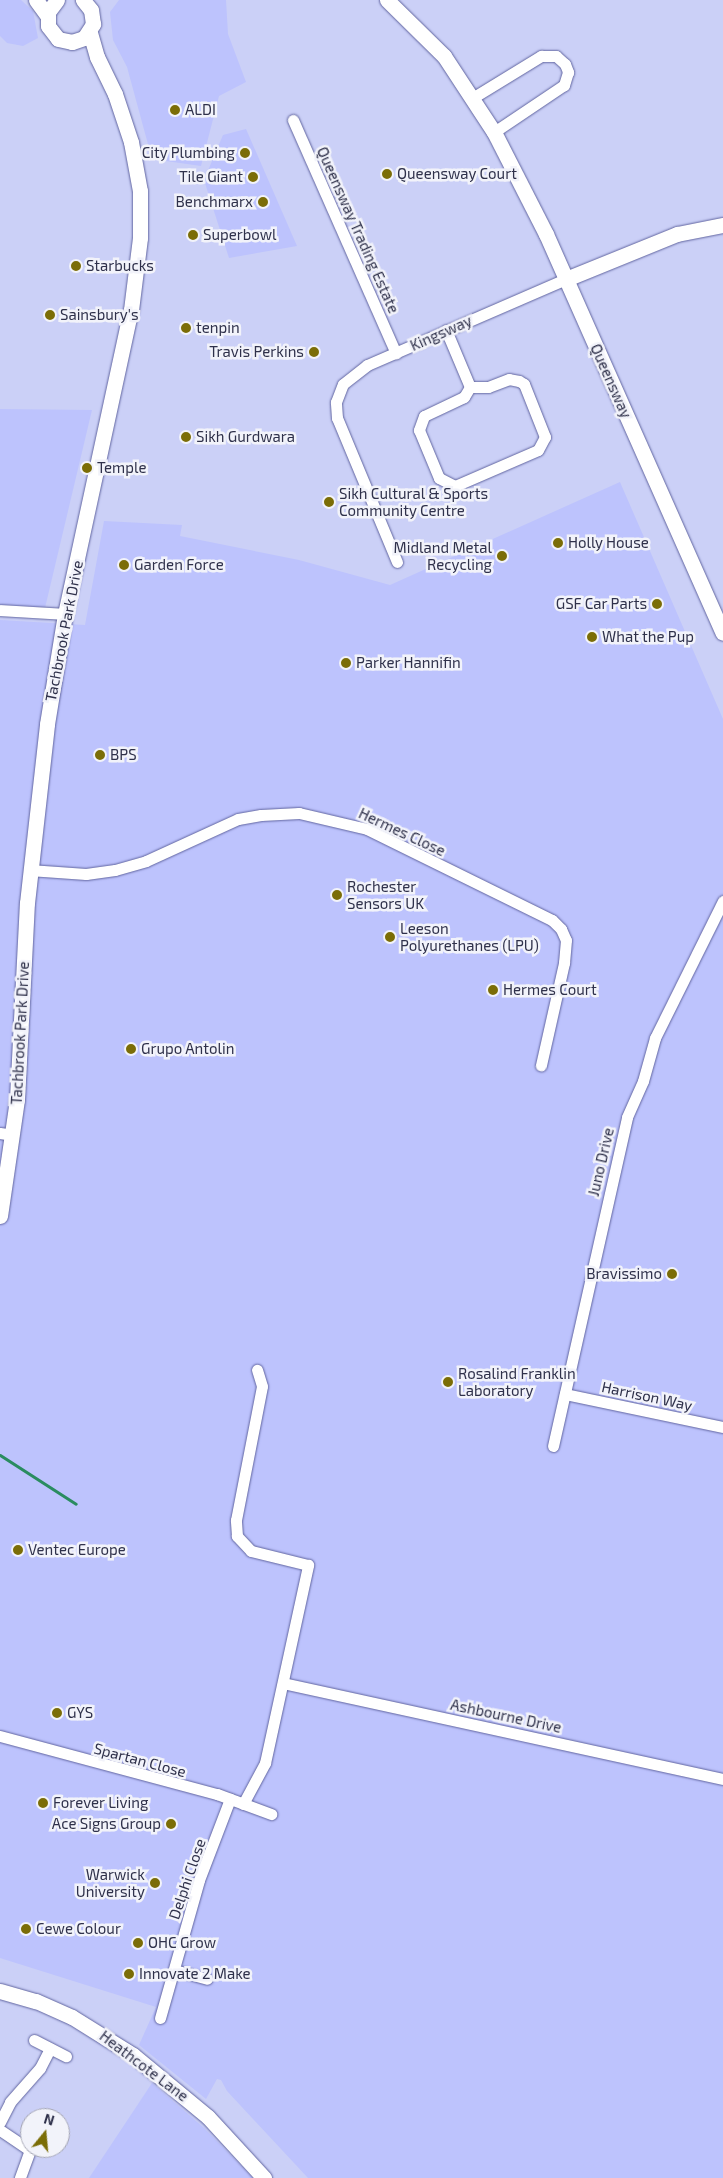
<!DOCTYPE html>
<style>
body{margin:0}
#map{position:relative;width:723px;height:2178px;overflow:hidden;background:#cbd0f7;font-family:"Exo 2",sans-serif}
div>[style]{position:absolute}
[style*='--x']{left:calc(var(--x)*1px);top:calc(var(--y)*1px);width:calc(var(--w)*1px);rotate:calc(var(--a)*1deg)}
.built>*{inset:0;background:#bdc3fd}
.stream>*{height:3px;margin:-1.5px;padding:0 1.5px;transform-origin:1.5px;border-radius:1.5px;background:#2a8c60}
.roads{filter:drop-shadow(0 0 1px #6165a0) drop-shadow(0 0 1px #6165a0)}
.street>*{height:11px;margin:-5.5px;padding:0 5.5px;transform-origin:5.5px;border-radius:5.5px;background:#fff}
.secondary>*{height:15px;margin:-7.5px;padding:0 7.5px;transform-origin:7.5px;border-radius:7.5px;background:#fff}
.dots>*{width:14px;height:14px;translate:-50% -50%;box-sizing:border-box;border:2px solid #f2f3fa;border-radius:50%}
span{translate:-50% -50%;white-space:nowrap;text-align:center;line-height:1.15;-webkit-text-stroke:5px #f2f3fa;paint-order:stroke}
.poi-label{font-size:15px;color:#2f314b}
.left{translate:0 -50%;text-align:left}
.right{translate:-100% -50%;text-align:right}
.street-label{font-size:15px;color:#2f314b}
.north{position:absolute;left:20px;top:2108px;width:50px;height:50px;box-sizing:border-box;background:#f2f3fa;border:1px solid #a4a5b4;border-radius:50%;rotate:17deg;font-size:14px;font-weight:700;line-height:20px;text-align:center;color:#2f314b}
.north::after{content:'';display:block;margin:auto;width:18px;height:22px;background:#7b6d07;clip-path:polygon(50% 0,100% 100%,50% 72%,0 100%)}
</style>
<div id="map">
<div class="built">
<i style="clip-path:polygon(0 0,21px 0,33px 11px,38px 38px,23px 46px,7px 43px,0 36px)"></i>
<i style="clip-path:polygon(119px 0,226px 0,228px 34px,246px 82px,219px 96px,201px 166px,152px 159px,127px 67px,113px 40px,110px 12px)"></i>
<i style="clip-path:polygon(246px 129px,297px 246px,229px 258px,204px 180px,223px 135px)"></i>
<i style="clip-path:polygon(0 409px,92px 410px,45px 608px,0 605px)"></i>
<i style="clip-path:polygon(620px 482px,723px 719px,723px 2178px,308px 2178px,227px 2091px,221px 2080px,217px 2079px,206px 2099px,139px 2045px,156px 2007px,0 1958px,0 620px,85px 625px,104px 521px,182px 525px,180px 536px,299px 560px,390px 585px)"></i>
<i style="clip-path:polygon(152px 2083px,204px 2128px,253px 2178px,89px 2178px)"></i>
</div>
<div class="stream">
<i style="--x:0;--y:1455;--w:90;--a:32.8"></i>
</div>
<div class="roads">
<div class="street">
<i style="--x:474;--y:97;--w:79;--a:-31.5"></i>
<i style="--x:541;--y:56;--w:15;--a:0"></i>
<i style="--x:556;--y:56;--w:12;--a:42"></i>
<i style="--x:565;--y:64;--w:9;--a:69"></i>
<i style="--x:568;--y:72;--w:14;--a:107"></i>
<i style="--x:564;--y:85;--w:84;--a:146.1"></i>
<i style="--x:293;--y:120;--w:255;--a:66.2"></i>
<i style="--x:446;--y:330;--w:62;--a:67.2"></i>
<i style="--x:470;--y:387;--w:12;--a:121"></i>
<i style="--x:464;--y:397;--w:44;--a:154.6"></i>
<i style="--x:424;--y:416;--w:15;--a:110"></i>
<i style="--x:419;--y:430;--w:52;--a:67.4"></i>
<i style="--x:439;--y:478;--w:18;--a:27"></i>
<i style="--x:455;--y:486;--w:90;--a:-23.4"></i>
<i style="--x:538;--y:450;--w:15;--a:-62"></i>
<i style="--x:545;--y:437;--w:57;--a:-111.6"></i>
<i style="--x:524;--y:384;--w:6;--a:-149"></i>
<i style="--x:519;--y:381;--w:10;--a:-169"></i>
<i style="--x:509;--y:379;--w:22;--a:159"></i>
<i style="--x:488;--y:387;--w:18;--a:180"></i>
<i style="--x:397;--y:562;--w:156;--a:-112.6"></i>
<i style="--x:337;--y:418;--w:16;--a:-94"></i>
<i style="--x:336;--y:402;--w:19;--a:-69"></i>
<i style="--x:343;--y:384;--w:31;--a:-38"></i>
<i style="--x:367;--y:365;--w:217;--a:-23.4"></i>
<i style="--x:0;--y:610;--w:65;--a:3.5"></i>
<i style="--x:29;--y:870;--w:57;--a:4"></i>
<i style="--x:86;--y:874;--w:29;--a:-8"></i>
<i style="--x:115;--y:870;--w:32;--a:-16"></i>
<i style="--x:146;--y:861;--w:101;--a:-24.5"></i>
<i style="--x:238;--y:819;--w:23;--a:-10"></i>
<i style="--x:261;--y:815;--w:38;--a:-3"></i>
<i style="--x:299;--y:813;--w:70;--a:13.2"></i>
<i style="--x:367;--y:829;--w:206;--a:26.2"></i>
<i style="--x:552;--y:920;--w:13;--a:45"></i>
<i style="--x:561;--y:929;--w:12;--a:66"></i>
<i style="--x:566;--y:940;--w:23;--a:95"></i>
<i style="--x:564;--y:963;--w:105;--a:102.7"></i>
<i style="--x:0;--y:1133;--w:13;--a:9"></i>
<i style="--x:565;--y:1394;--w:161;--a:11.8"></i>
<i style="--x:553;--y:1446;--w:337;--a:-77.3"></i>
<i style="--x:627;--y:1117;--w:39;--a:-66"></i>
<i style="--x:643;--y:1081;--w:45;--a:-74.4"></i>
<i style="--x:655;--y:1038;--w:153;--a:-63.6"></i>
<i style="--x:283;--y:1683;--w:450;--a:12.3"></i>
<i style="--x:0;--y:1736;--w:225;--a:15"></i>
<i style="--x:217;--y:1794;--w:58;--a:20.3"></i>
<i style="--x:243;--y:1804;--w:47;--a:-61.8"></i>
<i style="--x:265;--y:1763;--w:203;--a:-77.7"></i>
<i style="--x:308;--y:1565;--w:59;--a:-166.2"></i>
<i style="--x:251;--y:1551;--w:21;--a:-133"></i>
<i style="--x:237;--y:1536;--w:16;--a:-94"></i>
<i style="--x:236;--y:1520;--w:136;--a:-79"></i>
<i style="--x:262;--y:1386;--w:17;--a:-107"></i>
<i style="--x:174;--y:1970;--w:34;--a:15"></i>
<i style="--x:160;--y:2018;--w:143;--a:-74.2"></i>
<i style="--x:199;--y:1880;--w:87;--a:-69.1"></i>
<i style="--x:34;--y:2040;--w:36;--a:27"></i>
<i style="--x:0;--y:2122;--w:22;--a:-63"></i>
<i style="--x:10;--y:2102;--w:45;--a:-48.6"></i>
<i style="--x:40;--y:2068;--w:22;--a:-63"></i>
<i style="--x:0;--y:2130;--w:36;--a:34"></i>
<i style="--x:30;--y:2150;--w:30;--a:110"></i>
</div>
<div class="secondary">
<i style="--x:36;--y:0;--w:19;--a:54"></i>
<i style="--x:57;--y:0;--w:15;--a:127"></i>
<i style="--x:48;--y:12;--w:14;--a:90"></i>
<i style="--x:48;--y:26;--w:16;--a:52"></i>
<i style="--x:58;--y:39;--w:14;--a:12"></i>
<i style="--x:72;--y:42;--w:13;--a:-18"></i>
<i style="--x:84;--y:38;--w:17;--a:-57"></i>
<i style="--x:93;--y:24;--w:14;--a:-98"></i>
<i style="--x:91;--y:10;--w:13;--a:-129"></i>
<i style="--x:387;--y:0;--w:80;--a:44.5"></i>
<i style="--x:444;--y:56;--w:91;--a:56.7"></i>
<i style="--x:494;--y:132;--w:114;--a:63"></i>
<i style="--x:546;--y:234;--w:436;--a:66.1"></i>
<i style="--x:566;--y:279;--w:120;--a:-22.1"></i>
<i style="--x:677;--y:234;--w:47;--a:-11.1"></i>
<i style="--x:0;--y:1216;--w:118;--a:-81.7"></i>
<i style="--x:17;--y:1099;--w:196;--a:-87.1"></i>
<i style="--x:27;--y:903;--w:180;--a:-83.6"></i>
<i style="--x:47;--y:724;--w:111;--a:-80.7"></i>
<i style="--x:65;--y:614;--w:311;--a:-77.8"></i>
<i style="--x:131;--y:310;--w:73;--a:-82.9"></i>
<i style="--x:140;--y:238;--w:47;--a:-90"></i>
<i style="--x:140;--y:191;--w:50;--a:-100.4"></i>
<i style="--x:131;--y:142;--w:51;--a:-108.4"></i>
<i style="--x:115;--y:94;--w:41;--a:-115.9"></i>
<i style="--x:97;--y:57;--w:26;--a:-106"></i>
<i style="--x:0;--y:1991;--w:37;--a:16"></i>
<i style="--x:36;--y:2001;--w:39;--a:24"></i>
<i style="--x:72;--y:2017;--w:72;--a:31.9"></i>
<i style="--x:133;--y:2055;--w:97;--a:39.6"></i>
<i style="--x:208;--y:2117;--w:83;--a:47.4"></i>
</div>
</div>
<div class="dots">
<i style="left:175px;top:110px;background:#7b6d07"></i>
<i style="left:245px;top:153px;background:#7b6d07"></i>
<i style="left:387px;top:174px;background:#7b6d07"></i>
<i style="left:253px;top:177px;background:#7b6d07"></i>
<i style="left:263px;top:202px;background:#7b6d07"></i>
<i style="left:193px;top:235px;background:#7b6d07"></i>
<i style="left:76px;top:266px;background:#7b6d07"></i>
<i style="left:50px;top:315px;background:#7b6d07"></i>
<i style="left:186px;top:328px;background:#7b6d07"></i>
<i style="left:314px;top:352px;background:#7b6d07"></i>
<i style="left:186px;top:437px;background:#7b6d07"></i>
<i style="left:87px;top:468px;background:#7b6d07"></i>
<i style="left:329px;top:502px;background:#7b6d07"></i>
<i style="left:558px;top:543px;background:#7b6d07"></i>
<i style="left:502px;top:556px;background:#7b6d07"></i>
<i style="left:124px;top:565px;background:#7b6d07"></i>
<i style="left:657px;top:604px;background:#7b6d07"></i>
<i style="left:592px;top:637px;background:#7b6d07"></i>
<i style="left:346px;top:663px;background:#7b6d07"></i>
<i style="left:100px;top:755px;background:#7b6d07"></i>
<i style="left:337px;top:895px;background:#7b6d07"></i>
<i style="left:390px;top:937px;background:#7b6d07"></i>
<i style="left:493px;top:990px;background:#7b6d07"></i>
<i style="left:131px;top:1049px;background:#7b6d07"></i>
<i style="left:672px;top:1274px;background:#7b6d07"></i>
<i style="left:448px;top:1382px;background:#7b6d07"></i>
<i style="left:18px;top:1550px;background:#7b6d07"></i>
<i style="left:57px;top:1713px;background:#7b6d07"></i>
<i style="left:43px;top:1803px;background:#7b6d07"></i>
<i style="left:171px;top:1824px;background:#7b6d07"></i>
<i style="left:155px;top:1883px;background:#7b6d07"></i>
<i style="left:26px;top:1929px;background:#7b6d07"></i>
<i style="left:138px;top:1943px;background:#7b6d07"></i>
<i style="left:129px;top:1974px;background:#7b6d07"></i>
</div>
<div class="poi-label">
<span class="left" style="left:185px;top:110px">ALDI</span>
<span class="right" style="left:235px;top:153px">City Plumbing</span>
<span class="left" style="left:397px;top:174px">Queensway Court</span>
<span class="right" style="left:243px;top:177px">Tile Giant</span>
<span class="right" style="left:253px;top:202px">Benchmarx</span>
<span class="left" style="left:203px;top:235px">Superbowl</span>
<span class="left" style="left:86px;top:266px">Starbucks</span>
<span class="left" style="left:60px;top:315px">Sainsbury's</span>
<span class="left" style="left:196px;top:328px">tenpin</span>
<span class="right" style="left:304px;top:352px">Travis Perkins</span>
<span class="left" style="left:196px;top:437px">Sikh Gurdwara</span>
<span class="left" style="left:97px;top:468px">Temple</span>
<span class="left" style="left:339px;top:502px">Sikh Cultural &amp; Sports<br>Community Centre</span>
<span class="left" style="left:568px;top:543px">Holly House</span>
<span class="right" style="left:492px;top:556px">Midland Metal<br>Recycling</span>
<span class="left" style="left:134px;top:565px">Garden Force</span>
<span class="right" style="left:647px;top:604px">GSF Car Parts</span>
<span class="left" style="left:602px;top:637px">What the Pup</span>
<span class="left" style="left:356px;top:663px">Parker Hannifin</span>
<span class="left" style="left:110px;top:755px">BPS</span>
<span class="left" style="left:347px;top:895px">Rochester<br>Sensors UK</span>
<span class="left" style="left:400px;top:937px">Leeson<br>Polyurethanes (LPU)</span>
<span class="left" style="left:503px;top:990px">Hermes Court</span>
<span class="left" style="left:141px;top:1049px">Grupo Antolin</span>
<span class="right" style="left:662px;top:1274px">Bravissimo</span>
<span class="left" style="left:458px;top:1382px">Rosalind Franklin<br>Laboratory</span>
<span class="left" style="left:28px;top:1550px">Ventec Europe</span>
<span class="left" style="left:67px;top:1713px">GYS</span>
<span class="left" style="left:53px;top:1803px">Forever Living</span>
<span class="right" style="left:161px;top:1824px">Ace Signs Group</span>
<span class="right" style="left:145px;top:1883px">Warwick<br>University</span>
<span class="left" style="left:36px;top:1929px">Cewe Colour</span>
<span class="left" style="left:148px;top:1943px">OHC Grow</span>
<span class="left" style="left:139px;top:1974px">Innovate 2 Make</span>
</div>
<div class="street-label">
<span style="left:358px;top:230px;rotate:66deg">Queensway Trading Estate</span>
<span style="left:441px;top:333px;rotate:-24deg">Kingsway</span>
<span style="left:611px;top:381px;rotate:66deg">Queensway</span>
<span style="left:64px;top:631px;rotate:-79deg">Tachbrook Park Drive</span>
<span style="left:402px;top:832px;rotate:25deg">Hermes Close</span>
<span style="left:20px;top:1033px;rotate:-87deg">Tachbrook Park Drive</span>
<span style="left:601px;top:1162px;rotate:-77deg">Juno Drive</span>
<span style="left:647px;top:1396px;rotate:12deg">Harrison Way</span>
<span style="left:506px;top:1716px;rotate:12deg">Ashbourne Drive</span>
<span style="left:140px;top:1760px;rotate:15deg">Spartan Close</span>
<span style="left:187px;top:1879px;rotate:-71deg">Delphi Close</span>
<span style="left:144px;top:2066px;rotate:37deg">Heathcote Lane</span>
</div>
<div class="north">N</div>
</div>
